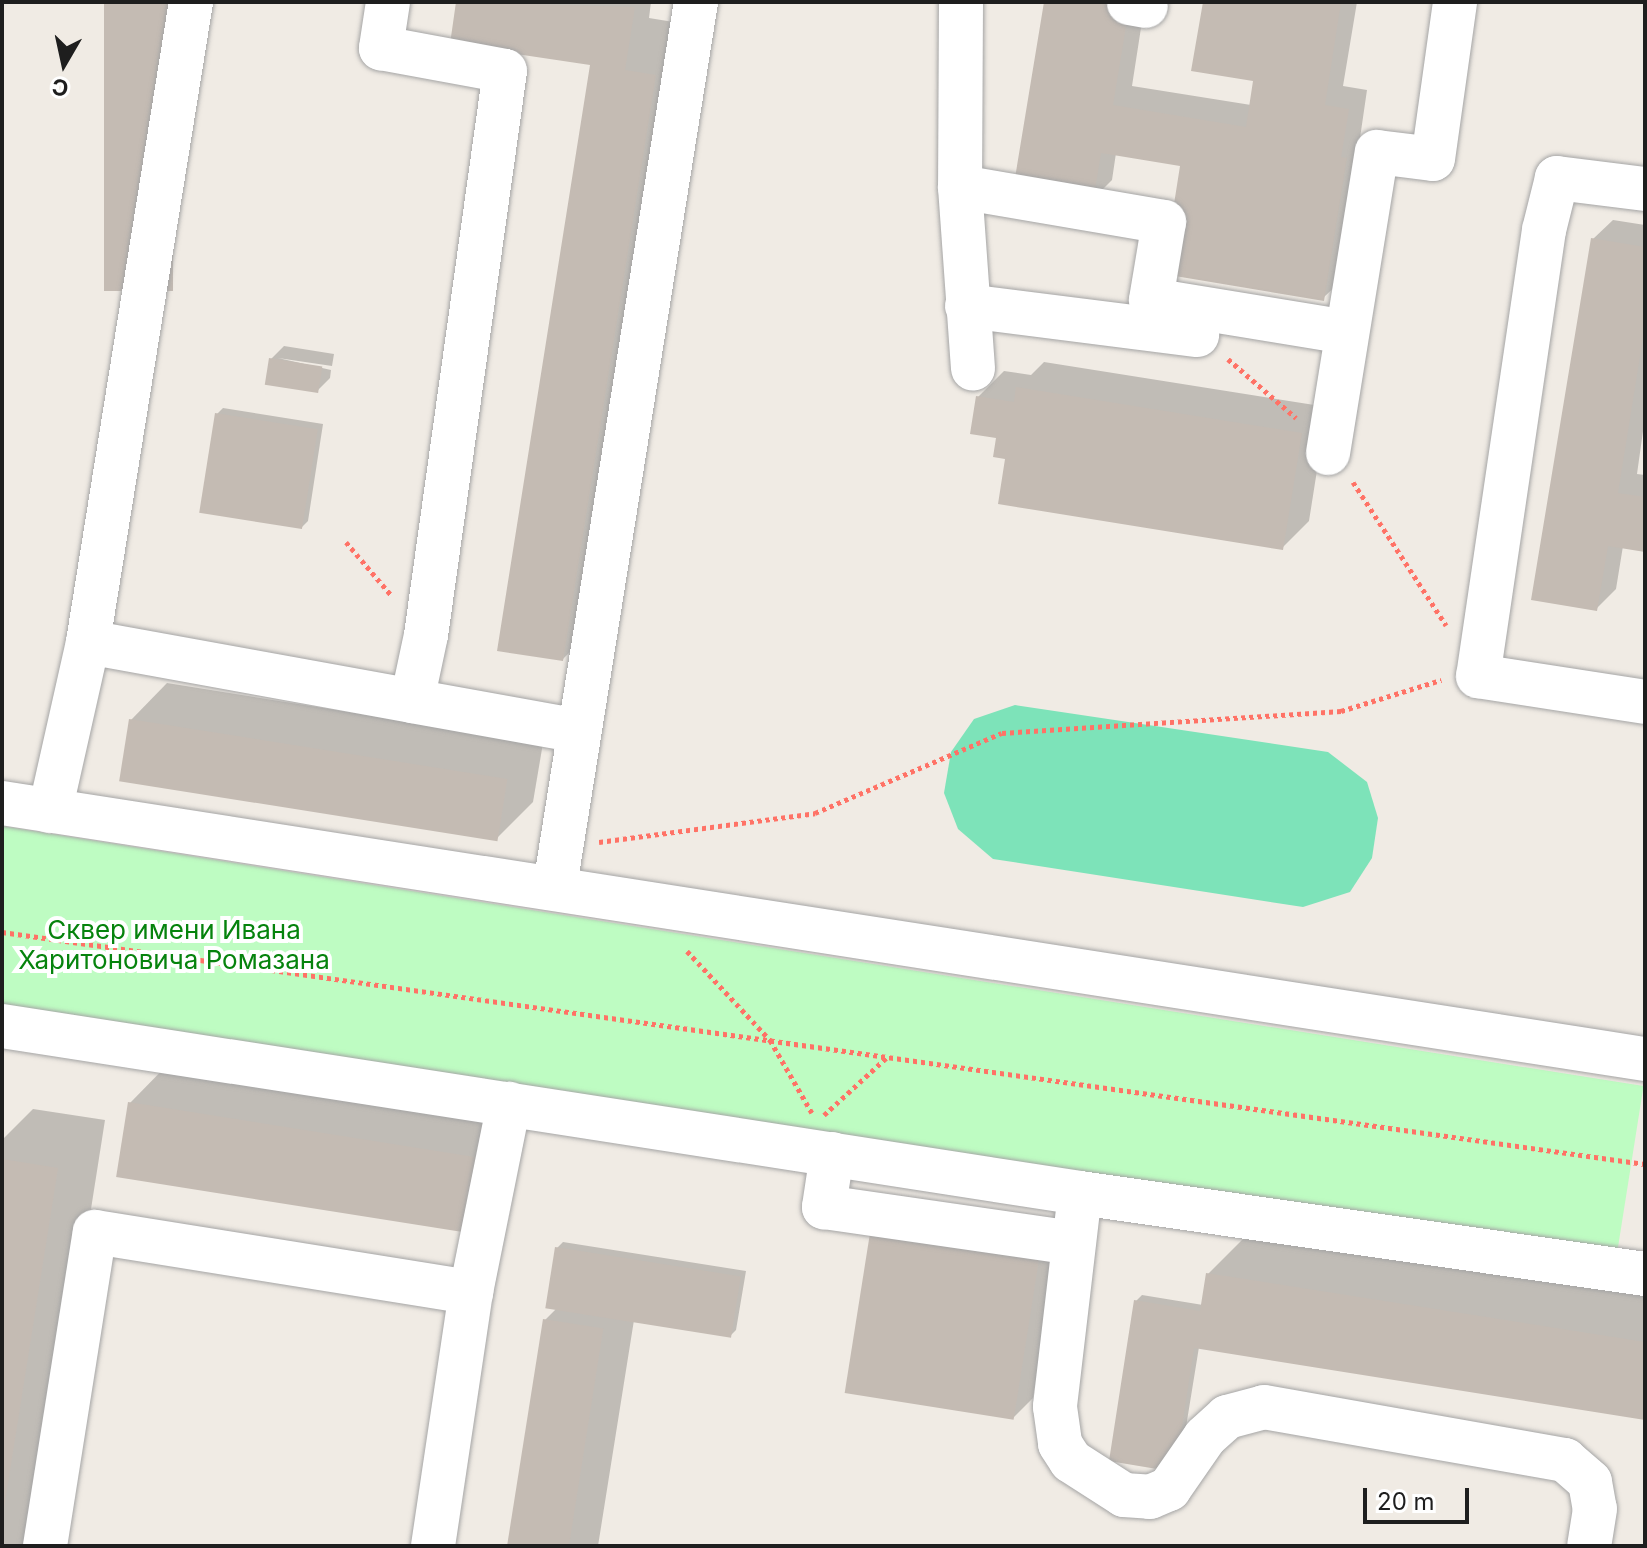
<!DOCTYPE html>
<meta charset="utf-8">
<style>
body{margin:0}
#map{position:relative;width:1647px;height:1548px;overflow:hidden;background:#f0ebe4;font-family:Inter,sans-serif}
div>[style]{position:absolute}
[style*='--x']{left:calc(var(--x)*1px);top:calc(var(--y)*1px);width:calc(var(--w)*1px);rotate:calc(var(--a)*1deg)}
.park>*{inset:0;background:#befcc2;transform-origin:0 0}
.pitch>*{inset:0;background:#7de3b9}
.shadow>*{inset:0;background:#0003}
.building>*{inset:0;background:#c4bbb3;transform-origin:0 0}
.path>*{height:5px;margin-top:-2.5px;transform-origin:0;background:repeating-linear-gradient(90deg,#ff7266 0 4px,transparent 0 8px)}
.roads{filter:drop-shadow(0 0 2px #a5a5a5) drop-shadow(0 0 2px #a5a5a5)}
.minor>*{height:44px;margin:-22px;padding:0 22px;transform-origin:22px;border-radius:22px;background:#fff}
span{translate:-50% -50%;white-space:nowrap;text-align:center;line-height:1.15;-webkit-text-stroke:8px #fff;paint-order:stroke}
.park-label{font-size:26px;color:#06830d}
.frame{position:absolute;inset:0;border:4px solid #1e1e1e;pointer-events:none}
.north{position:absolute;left:24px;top:24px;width:80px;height:80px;-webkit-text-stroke:6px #fff;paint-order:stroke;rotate:189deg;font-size:22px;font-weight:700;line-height:32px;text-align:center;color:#1e1e1e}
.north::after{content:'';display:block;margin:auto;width:28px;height:36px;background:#1e1e1e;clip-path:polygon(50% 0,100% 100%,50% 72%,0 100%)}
.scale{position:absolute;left:1363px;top:1488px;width:106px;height:36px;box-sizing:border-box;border:4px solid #1e1e1e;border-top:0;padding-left:10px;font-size:24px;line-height:28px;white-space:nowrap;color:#1e1e1e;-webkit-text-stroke:6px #fff;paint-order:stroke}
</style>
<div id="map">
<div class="park">
<i style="left:2px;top:826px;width:1662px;height:186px;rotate:9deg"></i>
</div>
<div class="pitch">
<i style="clip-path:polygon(1015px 705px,1328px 752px,1367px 782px,1378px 818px,1372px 858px,1350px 892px,1303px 907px,993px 859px,958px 829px,944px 793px,951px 752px,974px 719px)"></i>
</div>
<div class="shadow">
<i style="clip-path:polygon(458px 2px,651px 2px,649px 18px,704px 27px,611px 610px,563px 659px,592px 63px,452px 42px)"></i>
<i style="clip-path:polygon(1046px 2px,1145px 2px,1132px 86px,1251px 105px,1255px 79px,1205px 2px,1357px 2px,1343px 86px,1367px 90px,1360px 138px,1366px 139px,1343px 279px,1323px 298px,1183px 164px,1116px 153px,1112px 180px,1092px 200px)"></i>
<i style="clip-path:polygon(1613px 220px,1645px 225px,1645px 417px,1637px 474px,1645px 475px,1645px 550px,1623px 546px,1616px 589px,1597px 608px,1593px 239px)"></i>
<i style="clip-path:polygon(284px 346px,334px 354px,332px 366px,278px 358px,331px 370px,330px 378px,317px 391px,271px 359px)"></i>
<i style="clip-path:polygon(1044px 362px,1327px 407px,1309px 521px,1283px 547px,1007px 457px,978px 397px,1004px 371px,1031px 375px)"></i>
<i style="clip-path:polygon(223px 408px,323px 424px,308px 521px,302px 527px,217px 414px)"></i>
<i style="clip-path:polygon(167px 683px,543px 743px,533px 802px,496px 839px,131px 720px)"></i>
<i style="clip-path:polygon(178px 1054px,526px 1109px,514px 1182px,130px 1103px)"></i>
<i style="clip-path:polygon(33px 1109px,105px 1120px,38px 1546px,2px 1546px,2px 1140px)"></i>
<i style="clip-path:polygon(891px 1214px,1058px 1240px,1033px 1398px,1013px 1418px)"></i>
<i style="clip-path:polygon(1257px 1225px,1645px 1287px,1645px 1418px,1199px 1347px,1180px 1464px,1136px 1301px,1142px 1295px,1203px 1305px,1208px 1274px)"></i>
<i style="clip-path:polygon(563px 1242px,746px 1271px,736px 1330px,730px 1336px,634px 1320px,598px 1546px,509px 1546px,545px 1320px,557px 1308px,557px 1248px)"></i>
</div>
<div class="building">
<i style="left:104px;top:2px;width:69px;height:289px"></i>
<i style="clip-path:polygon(456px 2px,635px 7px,625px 70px,656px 75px,563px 661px,497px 651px,590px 65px,450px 44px)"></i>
<i style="clip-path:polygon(1044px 2px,1130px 2px,1113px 105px,1246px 127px,1253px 81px,1191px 71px,1203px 2px,1341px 2px,1325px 105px,1349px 109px,1341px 157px,1347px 158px,1324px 301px,1163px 274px,1180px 166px,1101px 153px,1093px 202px,1013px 190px)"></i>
<i style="clip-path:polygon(1591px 238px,1645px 247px,1645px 325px,1618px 493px,1645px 497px,1645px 552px,1608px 546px,1597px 611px,1531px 600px)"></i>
<i style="left:269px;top:358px;width:54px;height:27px;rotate:9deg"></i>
<i style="clip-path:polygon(1016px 387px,1302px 433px,1283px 550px,998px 504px,1005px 459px,993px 457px,996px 438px,970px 434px,976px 396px,1014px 402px)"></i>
<i style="left:215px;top:413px;width:104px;height:101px;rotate:9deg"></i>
<i style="left:129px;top:719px;width:383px;height:63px;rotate:9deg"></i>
<i style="left:128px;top:1102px;width:354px;height:76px;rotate:9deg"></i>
<i style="clip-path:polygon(2px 1159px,58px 1168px,4px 1508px,2px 1508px)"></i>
<i style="left:870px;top:1233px;width:171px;height:162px;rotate:9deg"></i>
<i style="left:555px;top:1247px;width:188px;height:62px;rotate:9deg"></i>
<i style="clip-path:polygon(1206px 1273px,1645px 1342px,1645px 1420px,1194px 1348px,1175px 1472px,1109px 1461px,1134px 1300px,1200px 1311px)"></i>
<i style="left:543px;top:1319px;width:61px;height:230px;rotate:9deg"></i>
</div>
<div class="path">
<i style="--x:1228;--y:359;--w:90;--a:40.9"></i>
<i style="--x:1353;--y:482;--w:171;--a:57"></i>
<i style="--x:346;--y:542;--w:71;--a:49.6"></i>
<i style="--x:599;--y:842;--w:218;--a:-7.6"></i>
<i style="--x:815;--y:813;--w:203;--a:-23.2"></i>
<i style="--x:1002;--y:733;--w:340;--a:-3.7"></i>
<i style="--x:1341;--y:711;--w:105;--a:-17.2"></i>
<i style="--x:2;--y:932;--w:1659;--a:8.04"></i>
<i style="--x:687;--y:951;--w:122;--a:47"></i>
<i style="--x:770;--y:1040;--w:84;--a:60.1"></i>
<i style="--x:824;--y:1115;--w:86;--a:-42.6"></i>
</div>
<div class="roads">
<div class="minor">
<i style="--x:388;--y:2;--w:47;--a:98.7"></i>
<i style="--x:381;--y:48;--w:126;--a:10.5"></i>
<i style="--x:505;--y:71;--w:570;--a:97.97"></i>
<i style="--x:426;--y:635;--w:67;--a:102"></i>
<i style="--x:412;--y:701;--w:169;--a:10.2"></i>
<i style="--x:961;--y:2;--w:185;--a:90.3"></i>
<i style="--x:960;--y:187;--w:182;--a:85.9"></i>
<i style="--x:1129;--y:3;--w:17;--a:10"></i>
<i style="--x:960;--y:187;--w:207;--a:9.7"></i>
<i style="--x:1164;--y:222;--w:79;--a:99.5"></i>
<i style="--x:1151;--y:300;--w:198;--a:9.3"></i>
<i style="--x:1645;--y:189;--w:89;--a:-172.9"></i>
<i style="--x:1557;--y:178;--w:54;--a:104"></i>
<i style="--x:1544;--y:230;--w:451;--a:98.4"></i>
<i style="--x:1478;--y:676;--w:169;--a:8.8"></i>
<i style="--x:967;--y:306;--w:232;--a:7.2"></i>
<i style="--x:1328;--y:453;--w:305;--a:-80.8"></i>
<i style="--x:1377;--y:152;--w:56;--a:7.1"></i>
<i style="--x:1433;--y:159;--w:159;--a:-82"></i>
<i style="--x:88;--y:642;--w:648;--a:-80.86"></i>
<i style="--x:2;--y:803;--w:1663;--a:8.86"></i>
<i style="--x:50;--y:811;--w:173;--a:-77.3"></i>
<i style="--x:88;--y:642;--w:329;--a:10.3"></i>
<i style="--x:555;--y:886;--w:895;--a:-80.94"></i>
<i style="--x:2;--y:1026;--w:1091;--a:8.81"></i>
<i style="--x:1080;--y:1193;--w:571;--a:8.16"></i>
<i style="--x:832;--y:1154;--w:54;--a:98.6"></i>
<i style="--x:824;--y:1207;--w:252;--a:8.2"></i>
<i style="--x:1080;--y:1193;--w:215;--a:96.7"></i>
<i style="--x:1055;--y:1407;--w:37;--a:82"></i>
<i style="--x:1060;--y:1444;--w:20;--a:57"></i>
<i style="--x:1071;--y:1461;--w:63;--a:32.7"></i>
<i style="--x:1124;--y:1495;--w:26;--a:4"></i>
<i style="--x:1150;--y:1497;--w:21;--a:-23"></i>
<i style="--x:1169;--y:1489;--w:63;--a:-55.3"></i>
<i style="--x:1205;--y:1437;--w:30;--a:-42"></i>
<i style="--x:1227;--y:1417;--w:38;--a:-15"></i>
<i style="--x:1264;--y:1407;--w:306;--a:10"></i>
<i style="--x:1565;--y:1460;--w:33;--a:41"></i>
<i style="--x:1590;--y:1482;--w:27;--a:80"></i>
<i style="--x:1595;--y:1509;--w:37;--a:99"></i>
<i style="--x:45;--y:1546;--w:318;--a:-81"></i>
<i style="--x:95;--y:1232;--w:381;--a:9.1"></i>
<i style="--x:471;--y:1292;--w:192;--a:-78.6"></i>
<i style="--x:433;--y:1546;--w:257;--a:-81.5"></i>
</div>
</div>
<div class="park-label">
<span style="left:174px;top:945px">Сквер имени Ивана<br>Харитоновича Ромазана</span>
</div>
<div class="frame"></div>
<div class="north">С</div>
<div class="scale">20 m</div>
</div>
